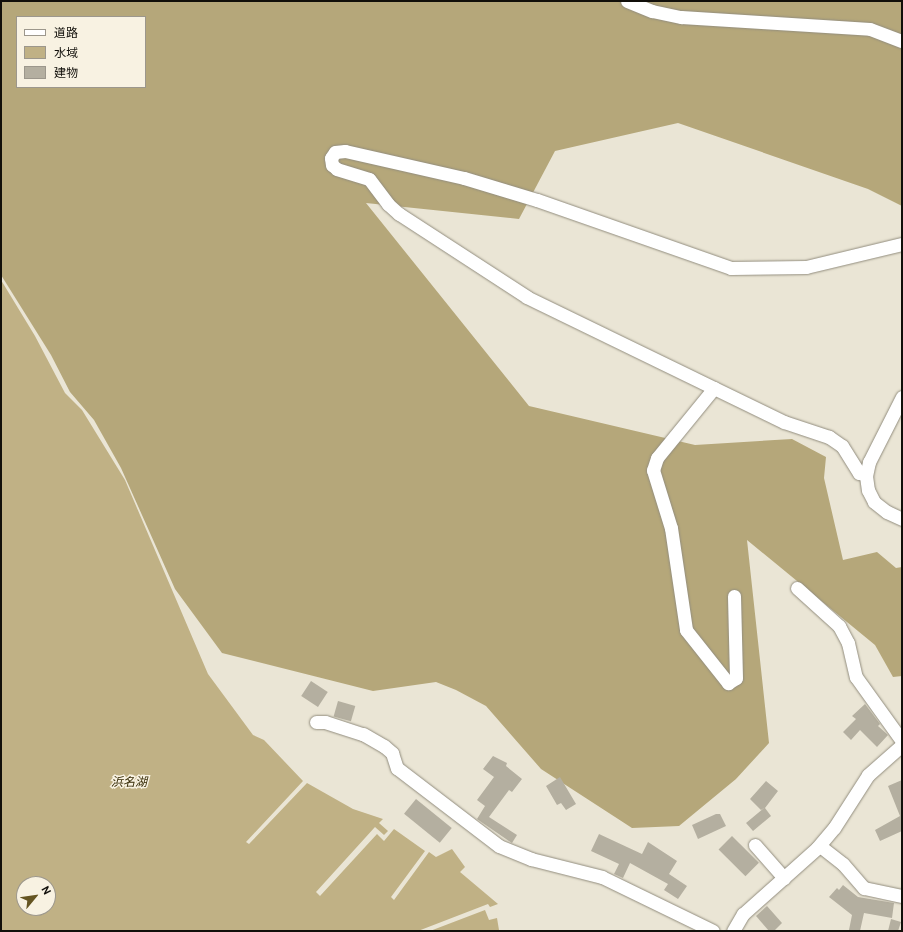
<!DOCTYPE html>
<meta charset="utf-8">
<style>
body{margin:0}
#map{position:relative;width:903px;height:932px;overflow:hidden;background:#eae5d5;font-family:Overpass,"Noto Sans JP",sans-serif}
div>[style]{position:absolute}
[style*='--x']{left:calc(var(--x)*1px);top:calc(var(--y)*1px);width:calc(var(--w)*1px);rotate:calc(var(--a)*1deg)}
.forest>*{inset:0;background:#b5a77a}
.water>*{inset:0;background:#c0b185}
.building>*{inset:0;background:#b4afa0;transform-origin:0 0}
.roads{filter:drop-shadow(0 0 1px #928d7e) drop-shadow(0 0 1px #928d7e)}
.street>*{height:13px;margin:-6.5px;padding:0 6.5px;transform-origin:6.5px;border-radius:6.5px;background:#fff}
span{translate:-50% -50%;white-space:nowrap;text-align:center;line-height:1.15;-webkit-text-stroke:3px #f8f2e2;paint-order:stroke}
.water-label{font-size:12px;color:#342903;font-style:italic}
.frame{position:absolute;inset:0;border:2px solid #110f0a;pointer-events:none}
.legend{position:absolute;left:16px;top:16px;width:130px;height:72px;box-sizing:border-box;background:#f8f2e2;border:1px solid #9c978c;margin:0;padding:5px 7px;list-style:none;font-size:12px;color:#110f0a}
.legend li{display:flex;align-items:center;gap:8px;height:20px}
.legend b{width:20px;border:1px solid #9c978c}
.north{position:absolute;left:16px;top:876px;width:40px;height:40px;box-sizing:border-box;background:#f8f2e2;border:1px solid #9c978c;border-radius:50%;rotate:61deg;font-size:11px;font-weight:700;line-height:16px;text-align:center;color:#110f0a}
.north::after{content:'';display:block;margin:auto;width:14px;height:18px;background:#655522;clip-path:polygon(50% 0,100% 100%,50% 72%,0 100%)}
</style>
<div id="map">
<div class="forest">
<i style="clip-path:polygon(evenodd,1px 1px,902px 1px,902px 206px,868px 189px,678px 123px,555px 151px,519px 219px,366px 203px,529px 406px,695px 445px,792px 439px,826px 457px,824px 478px,843px 560px,877px 552px,896px 568px,902px 567px,902px 676px,893px 677px,875px 645px,747px 540px,769px 743px,736px 779px,679px 826px,632px 828px,541px 769px,486px 706px,456px 690px,436px 682px,373px 691px,222px 653px,175px 589px,121px 468px,94px 420px,70px 392px,51px 355px,1px 275px,1px 1px,17px 17px,145px 17px,145px 87px,17px 87px,17px 17px)"></i>
</div>
<div class="water">
<i style="clip-path:polygon(evenodd,1px 280px,35px 336px,65px 393px,82px 410px,125px 480px,208px 674px,253px 735px,264px 740px,303px 781px,246px 842px,249px 844px,307px 783px,353px 809px,383px 819px,379px 823px,388px 831px,384px 835px,375px 827px,316px 892px,320px 896px,377px 834px,384px 841px,394px 829px,425px 851px,391px 897px,394px 900px,429px 852px,436px 857px,452px 849px,465px 867px,460px 872px,498px 904px,490px 907px,488px 904px,418px 931px,1px 931px,1px 280px,24px 884px,48px 884px,48px 908px,24px 908px,24px 884px)"></i>
<i style="clip-path:polygon(485px 910px,489px 920px,497px 918px,499px 930px,430px 931px)"></i>
</div>
<div class="building">
<i style="left:311px;top:681px;width:20px;height:18px;rotate:33deg"></i>
<i style="left:338px;top:701px;width:18px;height:16px;rotate:16deg"></i>
<i style="clip-path:polygon(865px 704px,880px 724px,878px 726px,888px 735px,877px 747px,860px 730px,851px 740px,843px 732px,856px 719px,852px 716px)"></i>
<i style="clip-path:polygon(493px 756px,507px 763px,506px 766px,522px 779px,512px 792px,509px 790px,489px 817px,517px 835px,512px 843px,477px 819px,485px 806px,477px 800px,494px 777px,483px 769px)"></i>
<i style="clip-path:polygon(560px 777px,576px 804px,566px 810px,561px 803px,557px 805px,546px 786px)"></i>
<i style="clip-path:polygon(902px 780px,902px 831px,880px 841px,875px 830px,900px 816px,888px 786px)"></i>
<i style="clip-path:polygon(766px 781px,778px 791px,765px 808px,771px 816px,753px 831px,746px 823px,764px 808px,761px 810px,750px 799px)"></i>
<i style="left:416px;top:799px;width:46px;height:19px;rotate:39deg"></i>
<i style="clip-path:polygon(716px 814px,720px 814px,726px 826px,698px 839px,692px 825px)"></i>
<i style="clip-path:polygon(599px 834px,642px 854px,648px 842px,677px 861px,669px 874px,687px 886px,678px 899px,664px 890px,668px 884px,630px 863px,623px 878px,614px 874px,619px 864px,591px 851px)"></i>
<i style="left:732px;top:836px;width:38px;height:19px;rotate:45deg"></i>
<i style="clip-path:polygon(843px 885px,858px 897px,894px 903px,892px 918px,864px 913px,860px 931px,849px 930px,852px 915px,829px 897px,837px 888px,839px 890px)"></i>
<i style="clip-path:polygon(767px 906px,782px 923px,774px 931px,769px 931px,756px 916px)"></i>
<i style="clip-path:polygon(891px 919px,901px 922px,898px 931px,888px 931px)"></i>
</div>
<div class="roads">
<div class="street">
<i style="--x:627;--y:1;--w:27;--a:22"></i>
<i style="--x:652;--y:11;--w:30;--a:12"></i>
<i style="--x:681;--y:17;--w:189;--a:3.6"></i>
<i style="--x:870;--y:29;--w:34;--a:21"></i>
<i style="--x:714;--y:388;--w:90;--a:129.2"></i>
<i style="--x:657;--y:458;--w:13;--a:108"></i>
<i style="--x:653;--y:470;--w:61;--a:72.8"></i>
<i style="--x:671;--y:528;--w:103;--a:81.6"></i>
<i style="--x:686;--y:630;--w:68;--a:51.6"></i>
<i style="--x:728;--y:683;--w:9;--a:-32"></i>
<i style="--x:736;--y:678;--w:82;--a:-91.4"></i>
<i style="--x:902;--y:397;--w:73;--a:116.9"></i>
<i style="--x:869;--y:462;--w:14;--a:102"></i>
<i style="--x:866;--y:476;--w:14;--a:82"></i>
<i style="--x:868;--y:490;--w:13;--a:63"></i>
<i style="--x:874;--y:502;--w:16;--a:38"></i>
<i style="--x:887;--y:512;--w:17;--a:25"></i>
<i style="--x:866;--y:474;--w:7;--a:-172"></i>
<i style="--x:859;--y:473;--w:32;--a:-122"></i>
<i style="--x:842;--y:446;--w:16;--a:-145"></i>
<i style="--x:829;--y:437;--w:47;--a:-161.6"></i>
<i style="--x:784;--y:422;--w:286;--a:-154.1"></i>
<i style="--x:527;--y:297;--w:153;--a:-147"></i>
<i style="--x:399;--y:214;--w:15;--a:-138"></i>
<i style="--x:388;--y:204;--w:31;--a:-127"></i>
<i style="--x:369;--y:179;--w:34;--a:-163"></i>
<i style="--x:337;--y:169;--w:6;--a:-141"></i>
<i style="--x:332;--y:165;--w:7;--a:-98"></i>
<i style="--x:331;--y:158;--w:7;--a:-56"></i>
<i style="--x:335;--y:152;--w:10;--a:-6"></i>
<i style="--x:345;--y:151;--w:122;--a:12.8"></i>
<i style="--x:464;--y:178;--w:76;--a:16.8"></i>
<i style="--x:537;--y:200;--w:206;--a:19.3"></i>
<i style="--x:731;--y:268;--w:75;--a:-0.8"></i>
<i style="--x:806;--y:267;--w:99;--a:-13.5"></i>
<i style="--x:797;--y:588;--w:57;--a:42.1"></i>
<i style="--x:839;--y:626;--w:19;--a:62"></i>
<i style="--x:848;--y:643;--w:35;--a:77"></i>
<i style="--x:856;--y:677;--w:79;--a:54.3"></i>
<i style="--x:316;--y:722;--w:9;--a:0"></i>
<i style="--x:325;--y:722;--w:40;--a:18"></i>
<i style="--x:363;--y:734;--w:24;--a:30"></i>
<i style="--x:384;--y:746;--w:11;--a:41"></i>
<i style="--x:392;--y:753;--w:16;--a:72"></i>
<i style="--x:397;--y:768;--w:128;--a:37.4"></i>
<i style="--x:499;--y:846;--w:35;--a:22"></i>
<i style="--x:531;--y:859;--w:73;--a:14.2"></i>
<i style="--x:602;--y:877;--w:123;--a:25.9"></i>
<i style="--x:755;--y:845;--w:44;--a:48.7"></i>
<i style="--x:820;--y:846;--w:29;--a:38"></i>
<i style="--x:843;--y:864;--w:32;--a:49"></i>
<i style="--x:864;--y:888;--w:39;--a:12"></i>
<i style="--x:733;--y:931;--w:20;--a:-60"></i>
<i style="--x:743;--y:914;--w:99;--a:-41.7"></i>
<i style="--x:817;--y:848;--w:26;--a:-50"></i>
<i style="--x:834;--y:828;--w:63;--a:-57.3"></i>
<i style="--x:868;--y:775;--w:45;--a:-41.4"></i>
</div>
</div>
<div class="water-label">
<span style="left:129px;top:784px">浜名湖</span>
</div>
<div class="frame"></div>
<ul class="legend">
<li><b style="height:5px;background:#fff"></b>道路</li>
<li><b style="height:11px;background:#c0b185"></b>水域</li>
<li><b style="height:11px;background:#b4afa0"></b>建物</li>
</ul>
<div class="north">N</div>
</div>
